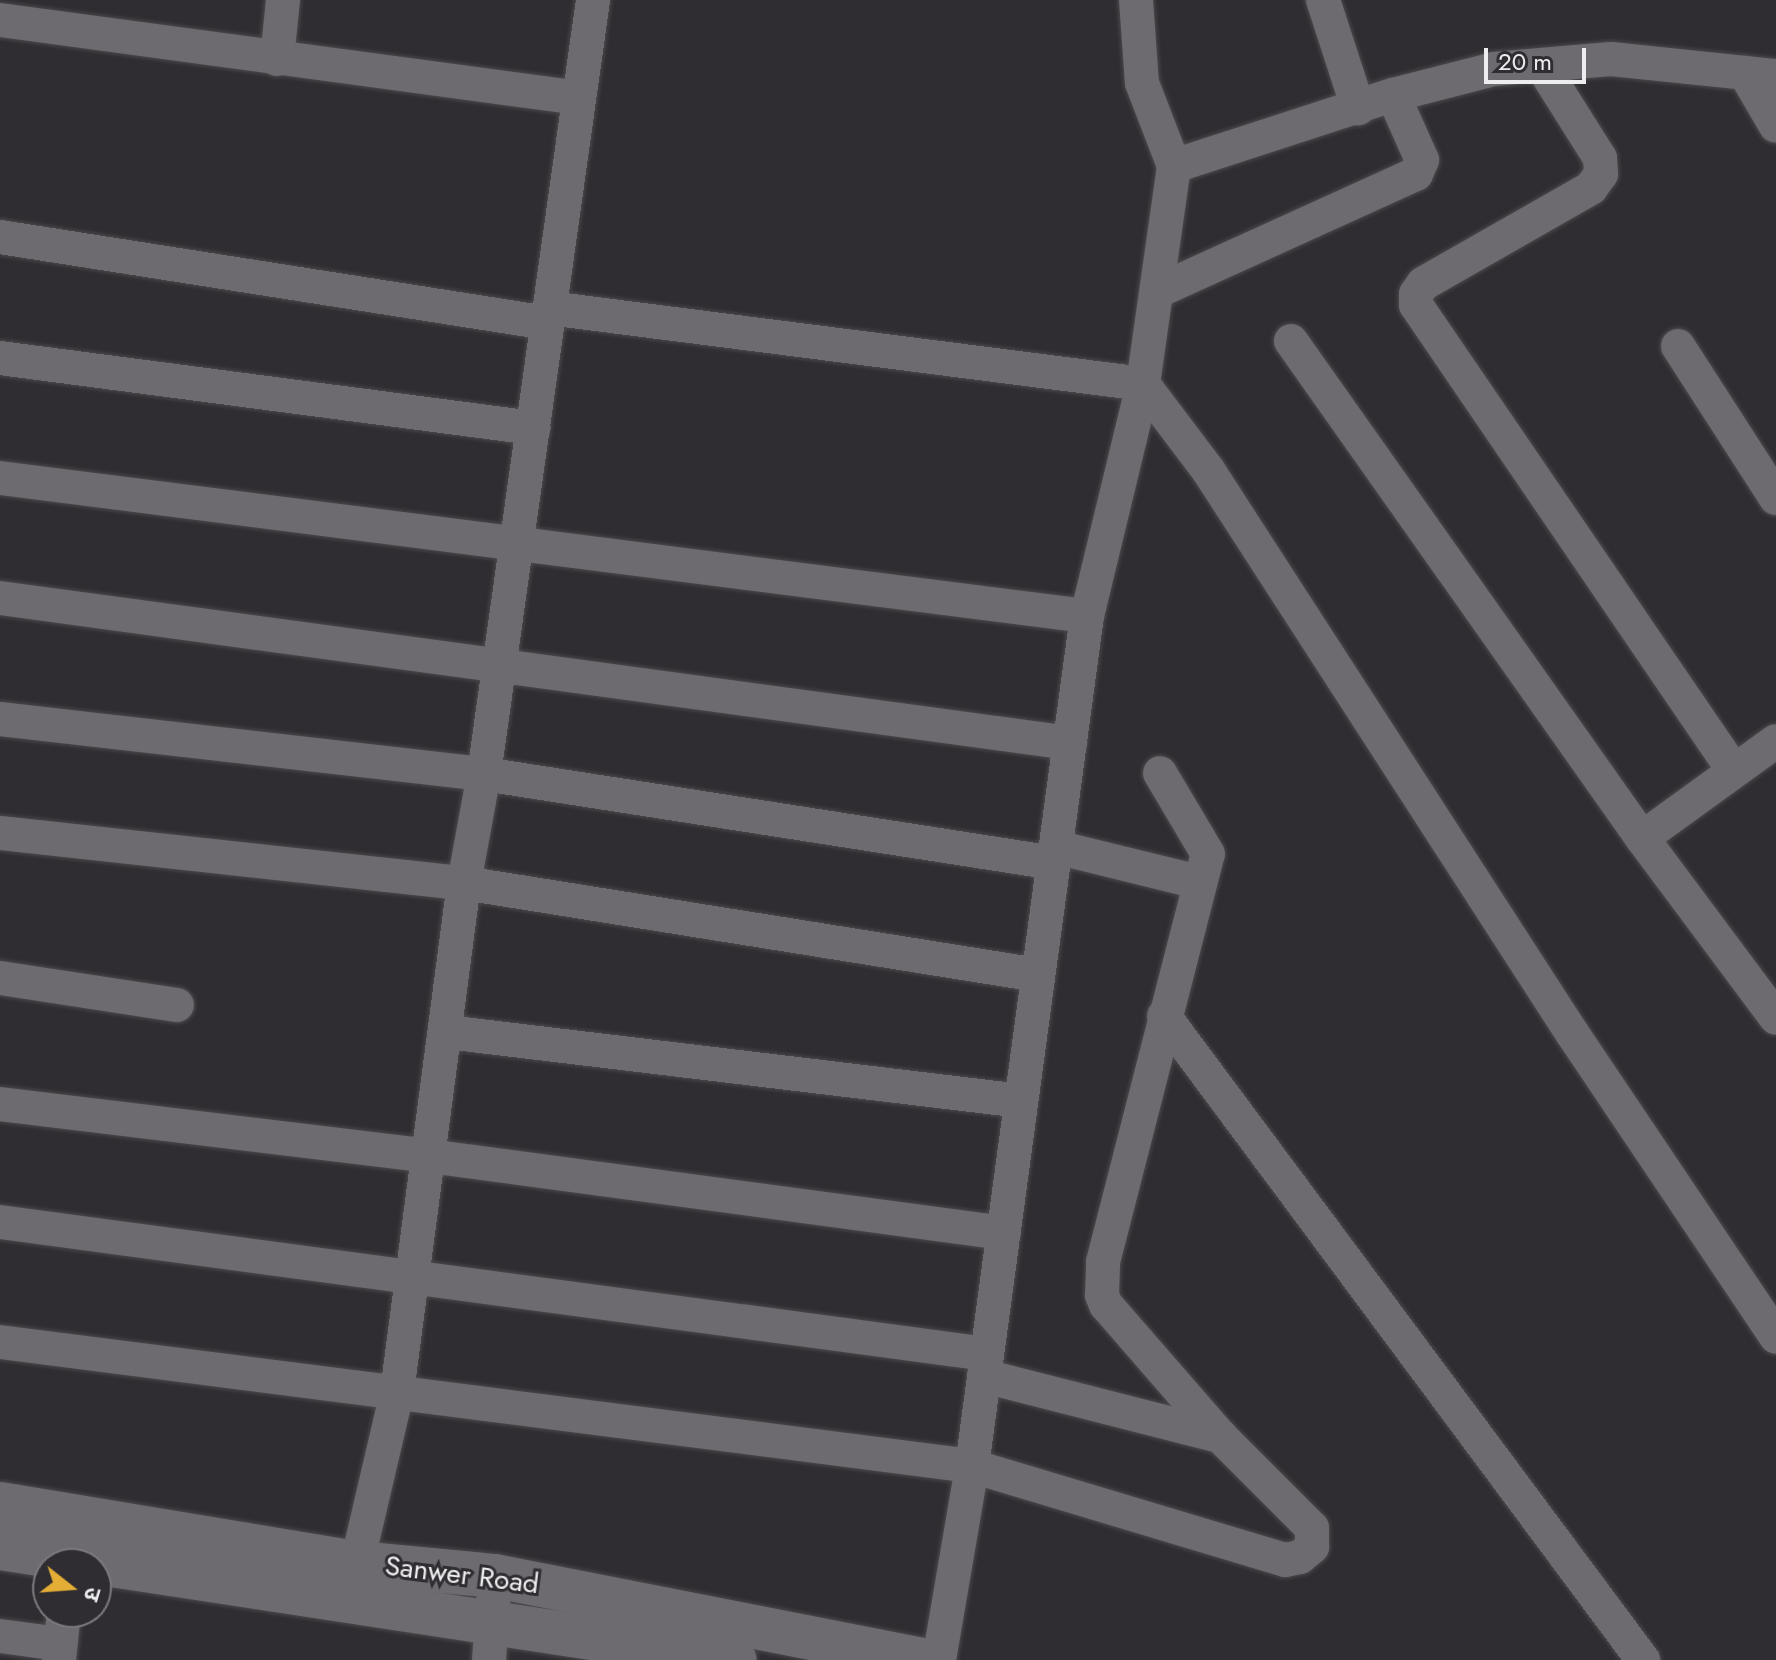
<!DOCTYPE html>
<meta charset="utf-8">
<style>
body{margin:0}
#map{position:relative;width:1776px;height:1660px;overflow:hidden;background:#2f2d31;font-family:Jost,"Noto Sans Devanagari",sans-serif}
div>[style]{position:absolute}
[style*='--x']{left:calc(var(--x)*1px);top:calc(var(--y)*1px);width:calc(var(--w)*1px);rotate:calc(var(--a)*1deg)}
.roads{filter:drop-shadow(0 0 2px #4a494c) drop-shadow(0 0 2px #4a494c)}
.street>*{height:34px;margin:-17px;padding:0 17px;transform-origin:17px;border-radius:17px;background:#6d6b70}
.secondary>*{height:44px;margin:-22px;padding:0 22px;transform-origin:22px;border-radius:22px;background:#6d6b70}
span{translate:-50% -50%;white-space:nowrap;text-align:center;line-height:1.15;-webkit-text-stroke:6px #2f2d31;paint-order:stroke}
.street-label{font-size:28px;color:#edecef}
.north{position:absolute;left:32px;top:1548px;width:80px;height:80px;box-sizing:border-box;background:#2f2d31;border:2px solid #7b797d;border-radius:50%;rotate:107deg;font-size:22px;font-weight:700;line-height:32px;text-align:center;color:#edecef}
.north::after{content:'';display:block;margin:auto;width:28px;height:36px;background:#e4ad35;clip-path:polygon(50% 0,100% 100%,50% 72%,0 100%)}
.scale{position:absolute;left:1484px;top:48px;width:102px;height:36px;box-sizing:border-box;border:4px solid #edecef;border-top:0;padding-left:10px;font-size:24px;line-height:28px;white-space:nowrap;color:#edecef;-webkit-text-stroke:6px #2f2d31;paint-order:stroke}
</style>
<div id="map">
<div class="roads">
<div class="street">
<i style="--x:1136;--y:0;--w:83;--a:85.9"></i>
<i style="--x:1142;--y:83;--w:89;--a:68.9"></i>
<i style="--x:1323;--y:0;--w:114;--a:72"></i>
<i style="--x:0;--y:20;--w:584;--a:7.67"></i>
<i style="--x:277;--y:59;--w:59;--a:-84.2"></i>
<i style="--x:1542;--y:66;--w:109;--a:57.8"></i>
<i style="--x:1600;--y:158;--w:16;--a:86"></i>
<i style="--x:1601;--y:174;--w:17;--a:126"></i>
<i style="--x:1591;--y:188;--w:193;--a:150.3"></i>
<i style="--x:1423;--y:284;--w:12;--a:125"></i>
<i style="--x:1416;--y:294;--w:11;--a:90"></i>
<i style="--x:1416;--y:305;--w:564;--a:55.69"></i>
<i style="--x:1745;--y:73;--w:61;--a:59.7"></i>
<i style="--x:0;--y:237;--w:554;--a:8.93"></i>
<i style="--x:1158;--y:291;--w:283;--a:-24.4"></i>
<i style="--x:1416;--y:174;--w:15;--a:-67"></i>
<i style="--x:1422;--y:160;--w:71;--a:-114"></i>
<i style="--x:549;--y:308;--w:599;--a:7.29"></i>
<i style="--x:1143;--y:384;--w:108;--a:52.9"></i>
<i style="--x:1208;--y:470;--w:670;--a:57.12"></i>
<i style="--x:1572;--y:1033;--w:366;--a:56.1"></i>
<i style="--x:1291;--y:341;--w:608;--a:54.77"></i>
<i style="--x:1642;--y:838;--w:224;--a:53.3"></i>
<i style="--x:1678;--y:346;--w:181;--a:57.2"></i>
<i style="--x:0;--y:358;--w:538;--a:7.48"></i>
<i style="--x:0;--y:478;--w:1096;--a:7.24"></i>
<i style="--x:0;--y:598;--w:1080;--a:7.72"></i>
<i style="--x:0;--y:719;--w:487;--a:6.5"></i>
<i style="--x:484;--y:774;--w:577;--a:8.87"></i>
<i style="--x:0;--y:833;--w:467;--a:6.2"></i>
<i style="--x:464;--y:883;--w:581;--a:9.11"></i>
<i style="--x:1642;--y:838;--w:165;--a:-35.9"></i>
<i style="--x:1056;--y:847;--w:146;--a:13.8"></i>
<i style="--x:0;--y:978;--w:179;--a:8.7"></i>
<i style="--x:1164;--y:1016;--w:803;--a:53.36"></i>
<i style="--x:447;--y:1032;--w:578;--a:6.85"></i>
<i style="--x:0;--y:1104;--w:432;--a:6.9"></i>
<i style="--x:429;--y:1156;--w:580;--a:7.63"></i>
<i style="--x:0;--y:1222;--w:996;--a:7.62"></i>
<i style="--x:0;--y:1342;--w:980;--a:7.27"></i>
<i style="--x:972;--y:1466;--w:327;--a:16.7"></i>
<i style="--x:1285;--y:1560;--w:15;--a:-11"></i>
<i style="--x:1300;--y:1557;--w:16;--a:-40"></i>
<i style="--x:1312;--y:1547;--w:19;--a:-90"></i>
<i style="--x:1312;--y:1528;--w:130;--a:-135"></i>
<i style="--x:1220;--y:1436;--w:174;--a:-131"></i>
<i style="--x:1106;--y:1305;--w:11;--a:-112"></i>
<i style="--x:1102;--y:1295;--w:33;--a:-88"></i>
<i style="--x:1103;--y:1262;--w:421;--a:-75.6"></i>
<i style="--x:1208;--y:854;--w:94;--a:-120.7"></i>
<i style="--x:984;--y:1376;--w:244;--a:14.3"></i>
<i style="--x:357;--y:1563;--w:176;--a:-76.8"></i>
<i style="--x:397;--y:1392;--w:513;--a:-82.5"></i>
<i style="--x:464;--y:883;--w:111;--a:-79.6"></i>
<i style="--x:484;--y:774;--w:782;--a:-81.98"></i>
<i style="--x:0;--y:1636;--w:61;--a:7.6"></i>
<i style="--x:59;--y:1660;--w:48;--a:-84.1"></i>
<i style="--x:489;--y:1660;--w:84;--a:-85.9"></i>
<i style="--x:939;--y:1660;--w:197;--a:-80.3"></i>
<i style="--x:972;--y:1466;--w:858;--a:-82.3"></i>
<i style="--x:1087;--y:616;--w:239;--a:-76.4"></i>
<i style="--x:1143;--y:384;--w:220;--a:-81.9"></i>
<i style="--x:1174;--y:166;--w:230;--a:-18"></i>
<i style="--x:1393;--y:95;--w:104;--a:-14.4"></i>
<i style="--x:1494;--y:69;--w:117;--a:-4.9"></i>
<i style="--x:1611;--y:59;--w:166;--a:5.9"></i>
</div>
<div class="secondary">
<i style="--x:0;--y:1504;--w:362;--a:9.4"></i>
<i style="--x:357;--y:1563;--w:139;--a:5.4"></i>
<i style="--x:495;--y:1576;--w:435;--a:11.1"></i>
<i style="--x:0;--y:1548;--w:743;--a:8.66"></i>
</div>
</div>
<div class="street-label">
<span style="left:462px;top:1575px;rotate:7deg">Sanwer Road</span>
</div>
<div class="north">उ</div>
<div class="scale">20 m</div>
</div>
